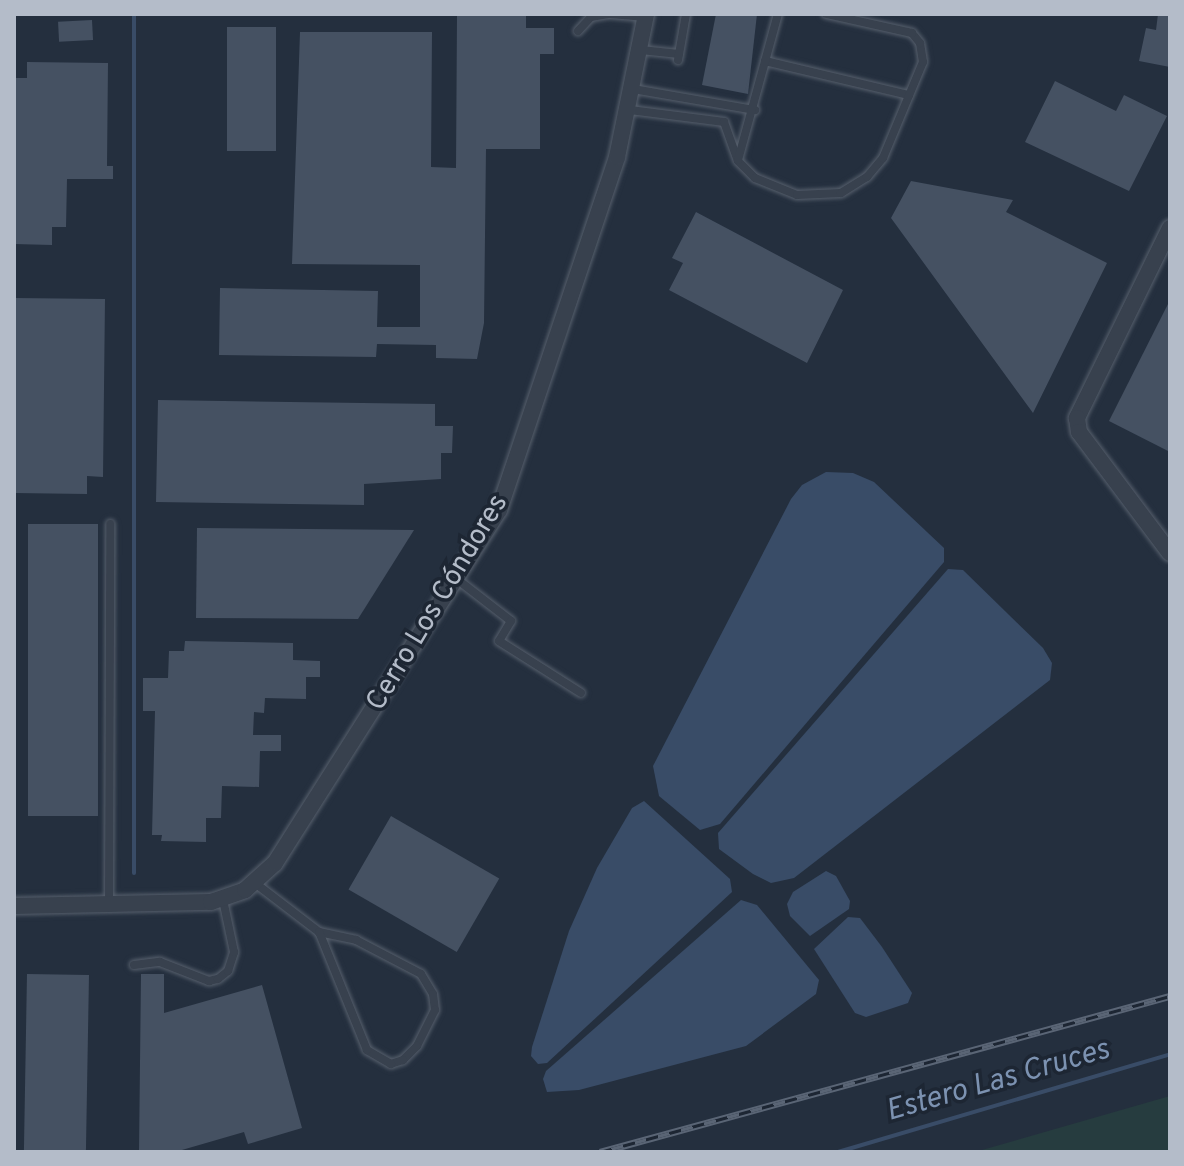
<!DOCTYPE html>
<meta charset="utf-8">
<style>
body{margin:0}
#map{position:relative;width:1184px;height:1166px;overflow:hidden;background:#242f3e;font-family:Overpass,sans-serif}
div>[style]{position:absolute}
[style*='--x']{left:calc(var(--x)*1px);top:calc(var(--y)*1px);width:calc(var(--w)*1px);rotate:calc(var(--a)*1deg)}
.green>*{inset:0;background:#263c3f}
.water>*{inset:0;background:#394c67}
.stream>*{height:4px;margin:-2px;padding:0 2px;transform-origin:2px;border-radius:2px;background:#394c67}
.building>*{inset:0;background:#455162;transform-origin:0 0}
.roads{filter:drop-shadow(0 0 2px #565f6c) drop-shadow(0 0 2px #565f6c)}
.lane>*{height:8px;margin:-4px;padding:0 4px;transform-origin:4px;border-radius:4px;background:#38414e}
.street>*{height:16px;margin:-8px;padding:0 8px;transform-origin:8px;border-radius:8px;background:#38414e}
.rail>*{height:7px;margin-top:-3.5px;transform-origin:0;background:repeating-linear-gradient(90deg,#1d2633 0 12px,#5a6575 0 24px);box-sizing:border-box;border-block:2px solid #5a6575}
span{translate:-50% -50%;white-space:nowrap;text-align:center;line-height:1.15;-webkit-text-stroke:7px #1d2633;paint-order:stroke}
.street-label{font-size:28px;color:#b4bcc9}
.water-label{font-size:30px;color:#7c92b1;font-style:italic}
.frame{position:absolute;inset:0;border:16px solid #b4bcc9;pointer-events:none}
</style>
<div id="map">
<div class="green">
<i style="clip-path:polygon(1170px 1096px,1170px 1152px,975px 1152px)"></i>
</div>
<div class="water">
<i style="clip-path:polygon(826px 472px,853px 473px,874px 482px,944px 548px,944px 562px,720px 824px,700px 830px,659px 796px,653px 766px,791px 499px,802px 485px)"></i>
<i style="clip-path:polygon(948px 569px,963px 570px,1043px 648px,1052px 663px,1050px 680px,794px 878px,771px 883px,753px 874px,719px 849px,718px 833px)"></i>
<i style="clip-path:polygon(644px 801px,730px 879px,732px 892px,547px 1063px,538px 1064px,531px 1056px,532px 1047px,569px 931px,597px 868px,632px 808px)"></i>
<i style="clip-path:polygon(826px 871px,836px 876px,850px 901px,849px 909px,810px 936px,790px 916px,787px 904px,793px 892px)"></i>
<i style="clip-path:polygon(741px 900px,757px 905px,819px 980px,816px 994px,746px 1046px,579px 1090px,547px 1092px,543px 1079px,546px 1071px)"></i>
<i style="clip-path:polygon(848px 917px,860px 918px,882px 947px,912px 993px,908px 1003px,866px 1017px,855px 1013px,814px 949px)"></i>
</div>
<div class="stream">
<i style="--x:134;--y:873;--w:859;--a:-90"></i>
<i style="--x:838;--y:1152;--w:346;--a:-16.4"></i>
</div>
<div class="building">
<i style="clip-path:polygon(716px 14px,757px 14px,748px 94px,702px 85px)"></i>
<i style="clip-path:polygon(1158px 14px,1170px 14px,1170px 67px,1139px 61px,1146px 28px,1156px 30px)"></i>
<i style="clip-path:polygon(457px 15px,526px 15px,526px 28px,554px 28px,554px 54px,540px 54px,540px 149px,486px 149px,484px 323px,477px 359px,436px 358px,436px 345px,377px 344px,376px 357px,219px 355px,220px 288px,378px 291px,377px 327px,420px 327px,420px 265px,292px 264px,300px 32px,432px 32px,431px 167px,456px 168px)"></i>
<i style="left:92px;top:20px;width:20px;height:34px;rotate:87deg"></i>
<i style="left:227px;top:27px;width:49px;height:124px"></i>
<i style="clip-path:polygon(27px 62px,108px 63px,107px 166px,113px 166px,113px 179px,67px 179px,66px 227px,52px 227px,52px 245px,14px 244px,14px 78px,27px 78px)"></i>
<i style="clip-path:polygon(1055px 81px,1116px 111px,1124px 95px,1167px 116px,1129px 191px,1025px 142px)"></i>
<i style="clip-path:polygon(911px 181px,1013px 200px,1006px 212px,1107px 263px,1033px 413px,891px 218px)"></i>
<i style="clip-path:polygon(696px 212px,843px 290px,807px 363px,669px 290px,683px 263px,672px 258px)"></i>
<i style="clip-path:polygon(14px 298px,105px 299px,103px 477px,87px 476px,87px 494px,14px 493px)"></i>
<i style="clip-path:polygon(1170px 300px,1170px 452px,1109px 421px)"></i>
<i style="clip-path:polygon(158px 400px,435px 404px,435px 426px,453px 426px,452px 453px,441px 453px,441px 479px,364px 484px,364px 505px,156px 502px)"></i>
<i style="left:98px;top:524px;width:292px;height:70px;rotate:90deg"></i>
<i style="clip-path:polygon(197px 528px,414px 530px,358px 619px,196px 618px)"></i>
<i style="clip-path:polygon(185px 641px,293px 643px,293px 660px,320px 661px,320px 677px,306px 677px,306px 699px,265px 698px,264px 713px,254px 712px,253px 735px,281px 735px,281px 751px,260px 751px,259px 787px,222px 786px,221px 818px,206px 818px,206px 842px,161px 841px,162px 835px,152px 835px,155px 711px,143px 711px,143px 678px,168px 678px,169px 651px,184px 651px)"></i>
<i style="left:391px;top:816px;width:125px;height:85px;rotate:30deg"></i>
<i style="left:27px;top:974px;width:62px;height:178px;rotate:1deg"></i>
<i style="clip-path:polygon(141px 974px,164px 974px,164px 1013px,262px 985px,302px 1128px,248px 1144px,244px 1132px,175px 1152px,139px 1152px)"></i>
</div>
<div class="roads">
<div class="lane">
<i style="--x:611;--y:14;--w:35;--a:5"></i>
<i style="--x:578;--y:31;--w:19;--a:-47"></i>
<i style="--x:591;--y:17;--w:17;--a:-10"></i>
<i style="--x:641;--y:50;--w:38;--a:6"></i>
<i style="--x:678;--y:60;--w:47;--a:-80.1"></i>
<i style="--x:765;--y:61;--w:148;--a:13.3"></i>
<i style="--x:633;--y:89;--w:124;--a:9.8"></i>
<i style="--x:630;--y:110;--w:95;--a:7.3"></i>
<i style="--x:724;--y:122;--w:41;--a:70.3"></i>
<i style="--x:738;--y:161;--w:24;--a:45"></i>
<i style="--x:755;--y:178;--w:45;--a:22"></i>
<i style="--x:797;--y:195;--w:44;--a:-2.6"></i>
<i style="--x:841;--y:193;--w:31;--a:-32"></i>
<i style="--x:867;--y:177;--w:25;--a:-50"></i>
<i style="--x:883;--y:158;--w:104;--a:-67.4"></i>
<i style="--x:923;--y:62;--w:19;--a:-99"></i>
<i style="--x:920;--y:43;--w:13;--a:-129"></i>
<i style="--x:912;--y:33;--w:88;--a:-167.5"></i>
<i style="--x:738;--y:160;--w:151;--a:-74.7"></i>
<i style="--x:458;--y:580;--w:67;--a:37.7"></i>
<i style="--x:511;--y:621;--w:23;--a:121"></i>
<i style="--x:499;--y:641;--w:97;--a:32.4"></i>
<i style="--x:255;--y:883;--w:81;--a:37.4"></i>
<i style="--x:319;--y:932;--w:38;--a:12"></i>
<i style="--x:356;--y:940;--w:73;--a:27.6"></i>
<i style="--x:421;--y:974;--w:23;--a:59"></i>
<i style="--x:433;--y:994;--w:16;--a:83"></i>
<i style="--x:435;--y:1010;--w:40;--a:116.6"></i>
<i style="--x:417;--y:1046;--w:20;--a:135"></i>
<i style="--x:403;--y:1060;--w:13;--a:162"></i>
<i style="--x:391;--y:1064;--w:28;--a:-150"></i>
<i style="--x:367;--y:1050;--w:127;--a:-112.1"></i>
<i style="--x:109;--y:905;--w:381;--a:-89.8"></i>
<i style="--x:134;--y:965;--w:26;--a:-7"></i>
<i style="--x:160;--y:962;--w:53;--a:21.2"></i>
<i style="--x:209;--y:981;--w:9;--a:-13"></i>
<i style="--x:218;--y:979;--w:13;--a:-39"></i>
<i style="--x:228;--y:971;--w:20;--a:-72"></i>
<i style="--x:234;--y:952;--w:53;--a:-101.9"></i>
</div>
<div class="street">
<i style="--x:1170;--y:228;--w:212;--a:116.1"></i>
<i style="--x:1077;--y:418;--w:14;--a:82"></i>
<i style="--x:1079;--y:432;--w:151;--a:53.1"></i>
<i style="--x:14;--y:906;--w:197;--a:-1.2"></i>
<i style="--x:211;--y:902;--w:36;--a:-19"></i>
<i style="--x:245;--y:890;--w:40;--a:-42"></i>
<i style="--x:275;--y:863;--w:418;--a:-57.6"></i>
<i style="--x:499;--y:510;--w:372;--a:-71.5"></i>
<i style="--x:617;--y:157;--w:146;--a:-78.5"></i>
</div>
</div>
<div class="rail">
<i style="--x:600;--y:1152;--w:591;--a:-15.31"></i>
</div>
<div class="street-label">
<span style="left:438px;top:603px;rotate:-59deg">Cerro Los Cóndores</span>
</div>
<div class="water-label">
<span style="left:998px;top:1082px;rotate:-16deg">Estero Las Cruces</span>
</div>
<div class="frame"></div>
</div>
